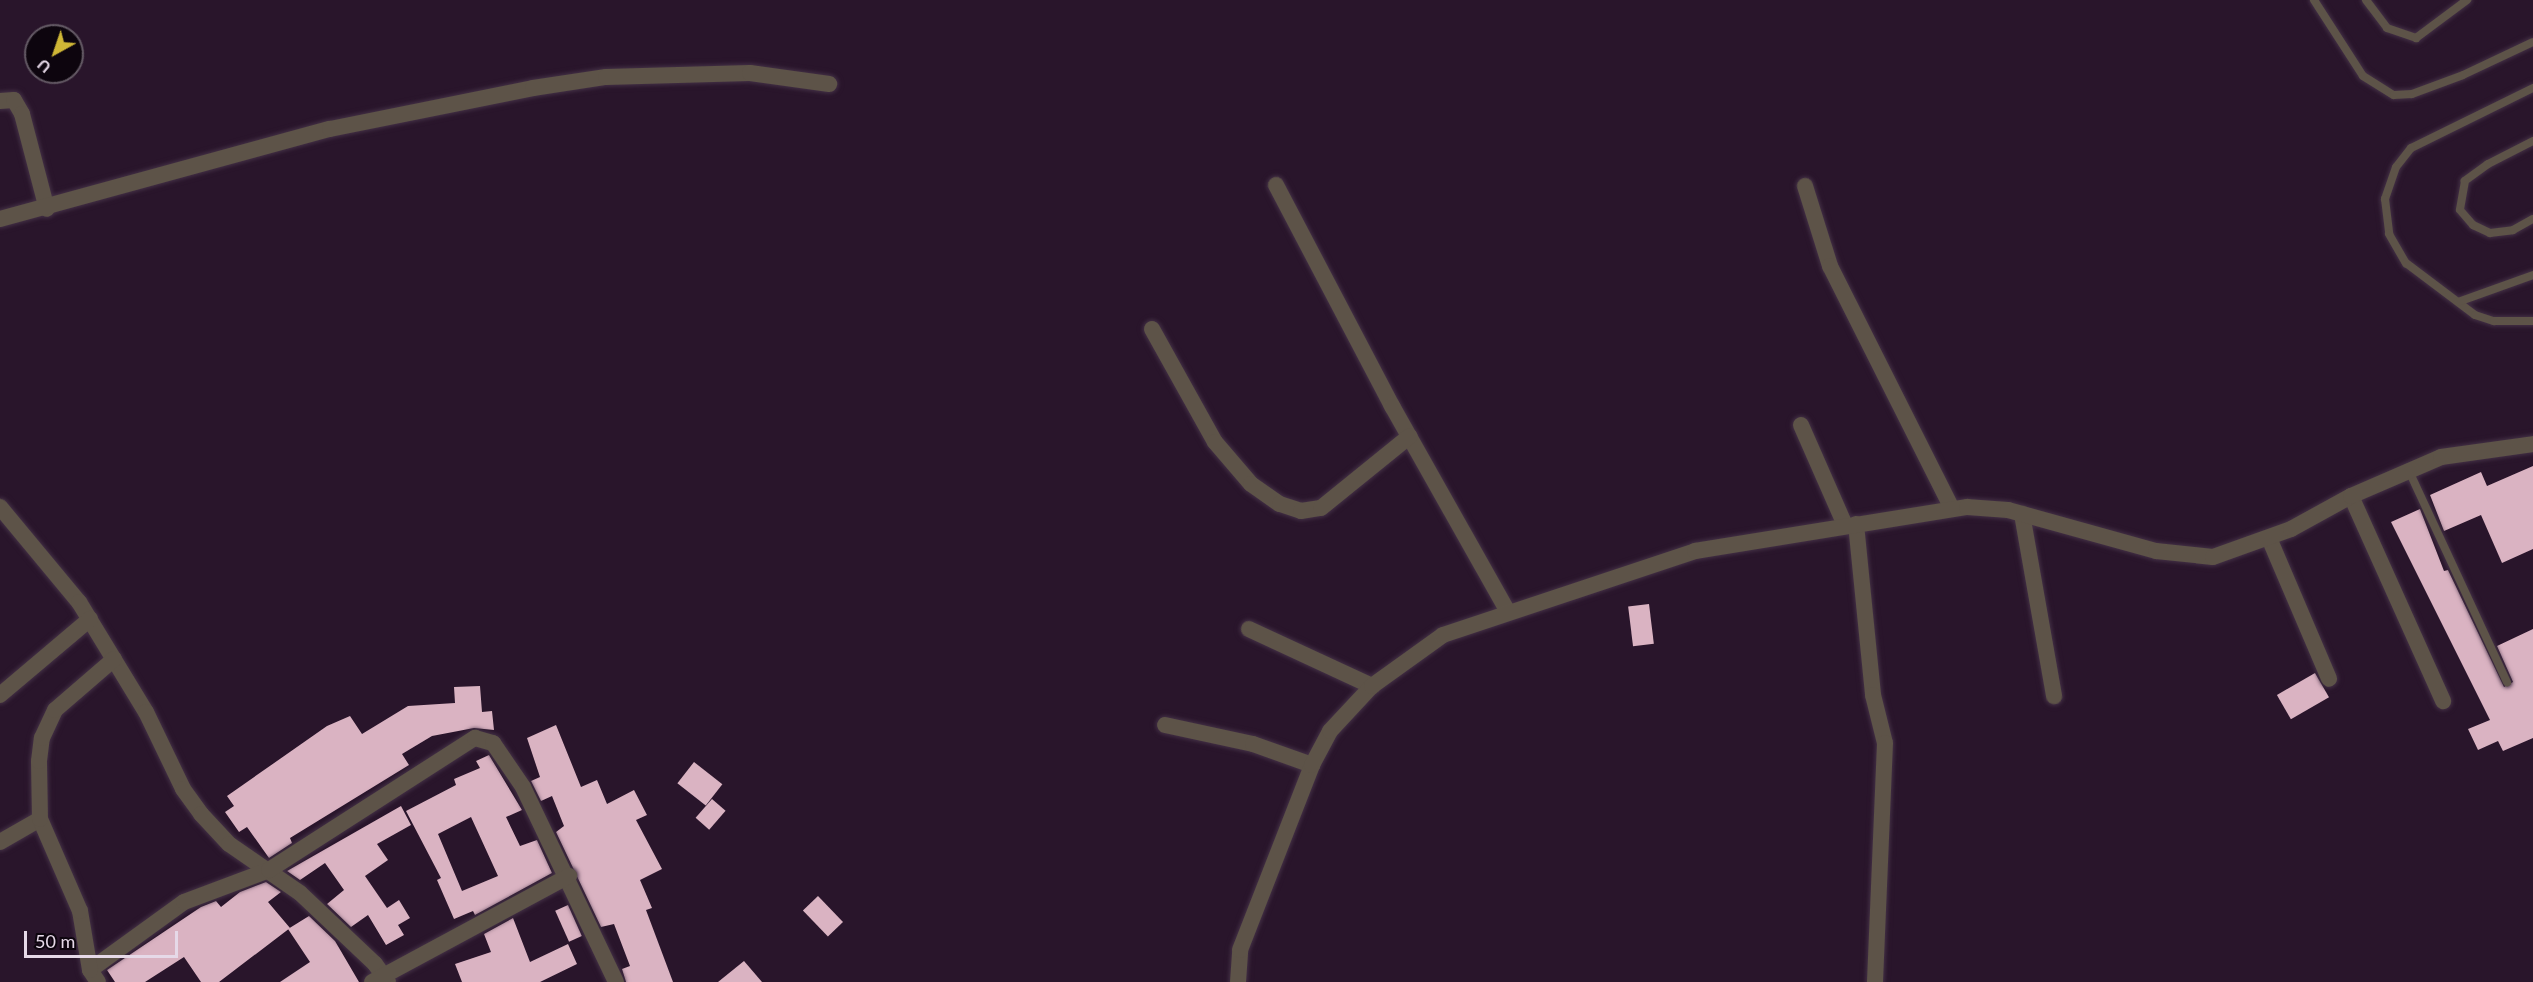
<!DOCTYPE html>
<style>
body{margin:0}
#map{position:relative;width:2533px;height:982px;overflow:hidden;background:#29152b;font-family:Lato,sans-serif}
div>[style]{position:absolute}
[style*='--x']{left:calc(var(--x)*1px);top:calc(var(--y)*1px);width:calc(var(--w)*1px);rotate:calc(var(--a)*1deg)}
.building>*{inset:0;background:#dab3c2;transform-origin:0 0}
.roads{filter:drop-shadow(0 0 2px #433045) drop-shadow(0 0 2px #433045)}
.lane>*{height:8px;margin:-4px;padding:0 4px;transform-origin:4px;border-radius:4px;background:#5d5348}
.street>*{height:16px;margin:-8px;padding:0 8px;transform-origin:8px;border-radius:8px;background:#5d5348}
span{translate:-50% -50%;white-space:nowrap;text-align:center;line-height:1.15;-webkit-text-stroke:6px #0d050e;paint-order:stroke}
.north{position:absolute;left:24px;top:24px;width:60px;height:60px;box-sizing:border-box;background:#0d050e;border:2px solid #645a65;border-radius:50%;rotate:220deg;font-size:16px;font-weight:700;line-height:24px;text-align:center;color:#e6d9e8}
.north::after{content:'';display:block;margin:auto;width:21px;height:27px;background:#d0b736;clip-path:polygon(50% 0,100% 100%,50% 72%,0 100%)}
.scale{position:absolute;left:24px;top:931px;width:154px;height:27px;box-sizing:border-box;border:3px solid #e6d9e8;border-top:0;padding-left:8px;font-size:18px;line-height:21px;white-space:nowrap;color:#e6d9e8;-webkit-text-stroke:4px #0d050e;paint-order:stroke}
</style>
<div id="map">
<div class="building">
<i style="clip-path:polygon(2533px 466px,2533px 549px,2502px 563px,2481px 515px,2444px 531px,2430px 495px,2481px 472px,2487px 486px)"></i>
<i style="clip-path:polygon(2420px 509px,2444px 571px,2448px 570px,2504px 687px,2513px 682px,2497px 646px,2533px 629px,2533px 738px,2503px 751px,2498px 741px,2478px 750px,2468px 729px,2490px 720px,2391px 522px)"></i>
<i style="left:1649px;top:604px;width:40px;height:21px;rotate:83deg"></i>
<i style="left:2315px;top:673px;width:28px;height:44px;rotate:60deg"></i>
<i style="clip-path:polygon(480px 686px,482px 712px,492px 711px,494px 730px,474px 728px,432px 736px,402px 754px,409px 765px,290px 838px,292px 843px,269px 858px,247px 827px,239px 832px,225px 812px,234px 806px,227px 796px,327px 726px,350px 716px,362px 734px,408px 706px,455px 703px,454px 687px)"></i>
<i style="clip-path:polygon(556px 725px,581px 787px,597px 780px,607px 804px,634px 790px,647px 815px,636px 820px,662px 869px,640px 880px,652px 908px,646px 910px,673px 982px,626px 982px,622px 969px,630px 966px,614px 924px,601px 927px,556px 832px,564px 826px,552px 796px,541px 801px,531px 781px,540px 777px,527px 738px)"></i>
<i style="clip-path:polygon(evenodd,489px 755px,522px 810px,506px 817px,520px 846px,537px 840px,552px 873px,475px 915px,473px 911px,454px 919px,437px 880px,441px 878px,406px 811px,456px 785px,454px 779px,480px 768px,476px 761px,489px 755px,471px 817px,498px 876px,462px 891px,438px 834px,471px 817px)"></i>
<i style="left:694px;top:762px;width:36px;height:27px;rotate:38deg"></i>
<i style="left:712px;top:799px;width:18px;height:25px;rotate:41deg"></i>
<i style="clip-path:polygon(401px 806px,411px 825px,377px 844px,388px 860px,365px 876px,387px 908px,399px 900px,410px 918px,398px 925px,404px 935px,386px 945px,368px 915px,351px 927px,327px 904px,344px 890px,325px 863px,300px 880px,287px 871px)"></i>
<i style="clip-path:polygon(266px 882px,281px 892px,268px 902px,290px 928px,219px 982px,201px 982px,184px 957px,145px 982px,115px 982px,107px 970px,201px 907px,216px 901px,221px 907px,240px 892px)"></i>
<i style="left:818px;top:896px;width:36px;height:21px;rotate:46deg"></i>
<i style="left:568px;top:905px;width:34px;height:14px;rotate:66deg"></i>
<i style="clip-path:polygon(309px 916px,335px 941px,359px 982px,280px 982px,310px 962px,288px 929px)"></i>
<i style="clip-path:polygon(513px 918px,530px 962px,568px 944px,577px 964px,540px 982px,462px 982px,455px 964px,491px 952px,484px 934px)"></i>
<i style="clip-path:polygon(744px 961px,762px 982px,718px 982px)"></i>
</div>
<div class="roads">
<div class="lane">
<i style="--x:2314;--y:0;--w:90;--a:57.2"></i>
<i style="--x:2363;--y:76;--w:36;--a:32"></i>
<i style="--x:2394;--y:95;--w:18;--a:-3"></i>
<i style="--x:2412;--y:94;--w:54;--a:-20.4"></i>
<i style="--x:2463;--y:75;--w:77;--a:-25.2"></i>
<i style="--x:2366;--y:0;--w:35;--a:53"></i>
<i style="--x:2387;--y:28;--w:31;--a:19"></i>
<i style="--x:2416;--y:38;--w:64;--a:-36.7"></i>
<i style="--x:2533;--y:88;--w:136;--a:153.8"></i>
<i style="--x:2411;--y:148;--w:24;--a:128"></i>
<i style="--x:2396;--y:167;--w:34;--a:109"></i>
<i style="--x:2385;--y:199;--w:35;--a:83"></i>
<i style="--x:2389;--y:234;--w:34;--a:60"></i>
<i style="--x:2406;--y:263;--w:86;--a:37"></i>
<i style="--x:2475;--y:315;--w:20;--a:18"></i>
<i style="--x:2494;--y:321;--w:39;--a:0"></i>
<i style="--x:2533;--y:141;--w:51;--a:152.9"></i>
<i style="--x:2488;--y:164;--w:29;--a:144"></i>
<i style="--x:2465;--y:181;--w:29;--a:100"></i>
<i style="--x:2460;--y:210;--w:20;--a:49"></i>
<i style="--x:2473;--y:225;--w:19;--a:25"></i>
<i style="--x:2490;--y:233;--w:23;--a:-7"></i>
<i style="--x:2513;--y:230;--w:23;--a:-29"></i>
<i style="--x:2458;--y:302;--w:80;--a:-19.8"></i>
<i style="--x:2409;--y:471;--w:233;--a:65.1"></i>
</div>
<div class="street">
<i style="--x:0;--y:101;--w:14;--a:-4"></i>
<i style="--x:14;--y:100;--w:16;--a:60"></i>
<i style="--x:22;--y:114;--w:98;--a:75.3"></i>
<i style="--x:1276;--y:185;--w:250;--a:62.3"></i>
<i style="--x:1392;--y:406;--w:236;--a:60.6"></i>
<i style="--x:1805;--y:186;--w:84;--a:72.6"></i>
<i style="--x:1830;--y:266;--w:272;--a:63.3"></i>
<i style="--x:0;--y:219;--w:342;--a:-15.3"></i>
<i style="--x:330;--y:129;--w:207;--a:-11.4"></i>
<i style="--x:533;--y:88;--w:74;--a:-8.6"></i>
<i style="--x:606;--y:77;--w:144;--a:-1.6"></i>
<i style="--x:750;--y:73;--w:80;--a:7.9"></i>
<i style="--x:1152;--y:329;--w:129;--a:60.9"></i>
<i style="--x:1215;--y:442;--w:55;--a:49.4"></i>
<i style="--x:1251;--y:484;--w:35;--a:35"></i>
<i style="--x:1280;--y:504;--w:22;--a:18"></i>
<i style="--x:1301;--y:511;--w:20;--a:-9"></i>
<i style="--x:1321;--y:508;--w:114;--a:-39"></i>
<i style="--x:1801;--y:425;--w:109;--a:66.3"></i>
<i style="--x:2351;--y:496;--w:225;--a:65.8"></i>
<i style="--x:0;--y:507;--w:124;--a:50.3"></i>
<i style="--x:79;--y:602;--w:129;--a:58.7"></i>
<i style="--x:146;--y:712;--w:85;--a:64.3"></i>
<i style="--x:183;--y:789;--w:31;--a:54"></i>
<i style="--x:201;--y:814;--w:41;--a:47"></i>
<i style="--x:229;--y:844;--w:86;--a:34.6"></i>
<i style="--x:300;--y:893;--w:103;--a:43.4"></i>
<i style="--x:375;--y:964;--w:22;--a:54"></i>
<i style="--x:2022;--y:514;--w:185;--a:80"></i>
<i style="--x:1856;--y:524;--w:172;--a:84.3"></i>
<i style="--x:1873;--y:695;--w:49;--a:76"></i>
<i style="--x:1885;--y:743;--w:239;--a:92.4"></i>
<i style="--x:2269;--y:538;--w:153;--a:66.9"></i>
<i style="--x:1249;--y:629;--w:136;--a:24.9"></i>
<i style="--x:0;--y:695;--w:118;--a:-40.2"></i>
<i style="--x:1165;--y:725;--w:90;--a:12.2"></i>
<i style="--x:1253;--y:744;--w:63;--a:19.6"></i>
<i style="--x:0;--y:842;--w:46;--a:-29.9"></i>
<i style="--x:90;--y:970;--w:116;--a:-35.9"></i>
<i style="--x:184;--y:902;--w:91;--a:-20.6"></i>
<i style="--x:269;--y:870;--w:245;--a:-32.7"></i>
<i style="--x:475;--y:738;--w:19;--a:16"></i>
<i style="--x:493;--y:743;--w:53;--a:55.7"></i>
<i style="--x:523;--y:787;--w:216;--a:64.5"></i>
<i style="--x:98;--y:982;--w:14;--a:-124"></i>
<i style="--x:90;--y:970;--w:60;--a:-99.6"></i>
<i style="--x:80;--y:911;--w:100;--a:-113.5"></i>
<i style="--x:40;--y:819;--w:58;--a:-91"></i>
<i style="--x:39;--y:761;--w:23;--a:-83"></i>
<i style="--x:42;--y:738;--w:31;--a:-65"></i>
<i style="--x:55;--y:710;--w:78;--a:-40.8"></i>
<i style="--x:372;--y:982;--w:224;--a:-28.3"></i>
<i style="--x:1238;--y:982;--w:32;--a:-86"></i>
<i style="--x:1240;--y:950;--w:199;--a:-68.7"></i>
<i style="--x:1312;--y:765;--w:38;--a:-62"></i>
<i style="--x:1330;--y:731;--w:62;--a:-47"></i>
<i style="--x:1372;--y:686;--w:87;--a:-35.7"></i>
<i style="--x:1443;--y:635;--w:266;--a:-18.4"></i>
<i style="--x:1695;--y:551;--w:276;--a:-9.2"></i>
<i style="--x:1967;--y:507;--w:41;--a:4.2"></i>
<i style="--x:2008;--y:510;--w:154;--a:15.5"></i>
<i style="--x:2156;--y:551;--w:57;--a:6"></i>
<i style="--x:2213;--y:557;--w:83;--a:-19.7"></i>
<i style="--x:2291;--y:529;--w:68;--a:-28.8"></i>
<i style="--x:2351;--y:496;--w:98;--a:-23.4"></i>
<i style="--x:2441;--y:457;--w:93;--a:-8"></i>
</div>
</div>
<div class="north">U</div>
<div class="scale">50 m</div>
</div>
